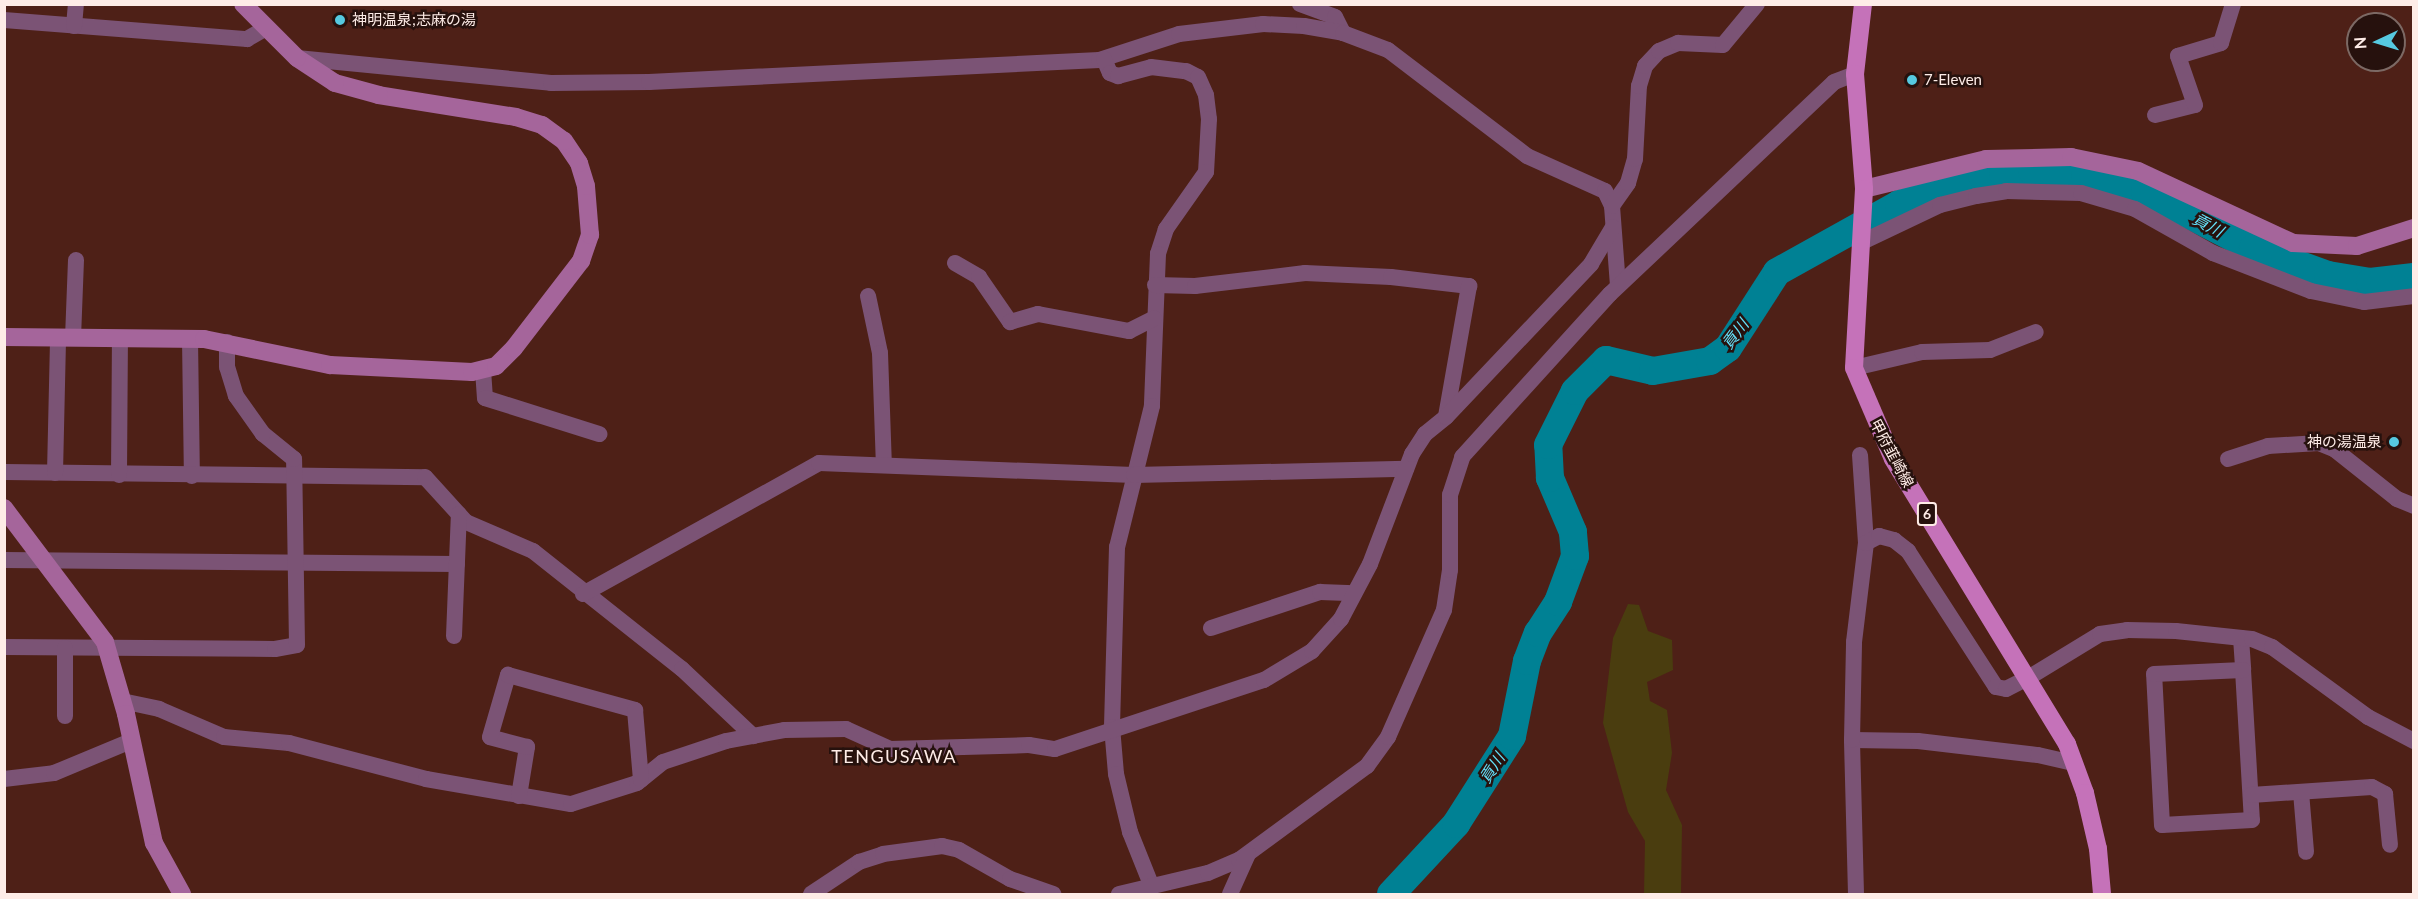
<!DOCTYPE html>
<meta charset="utf-8">
<style>
body{margin:0}
#map{position:relative;width:2418px;height:899px;overflow:hidden;background:#4e2017;font-family:Lato,"Noto Sans JP",sans-serif}
div>[style]{position:absolute}
[style*='--x']{left:calc(var(--x)*1px);top:calc(var(--y)*1px);width:calc(var(--w)*1px);rotate:calc(var(--a)*1deg)}
.green>*{inset:0;background:#4a3d0f}
.river>*{height:28px;margin:-14px;padding:0 14px;transform-origin:14px;border-radius:14px;background:#008194}
.street>*{height:16px;margin:-8px;padding:0 8px;transform-origin:8px;border-radius:8px;background:#7b5375}
.secondary>*{height:18px;margin:-9px;padding:0 9px;transform-origin:9px;border-radius:9px;background:#a5659b}
.primary>*{height:18px;margin:-9px;padding:0 9px;transform-origin:9px;border-radius:9px;background:#c572b9}
.dots>*{width:16px;height:16px;translate:-50% -50%;box-sizing:border-box;border:3px solid #26110d;border-radius:50%}
span{translate:-50% -50%;white-space:nowrap;text-align:center;line-height:1.15;-webkit-text-stroke:5px #26110d;paint-order:stroke}
.shield-label span{padding:2px 4px;background:#26110d;border:2px solid;border-radius:4px;-webkit-text-stroke-width:0}
.shield-label{font-size:14px;color:#feece7;font-weight:700}
.poi-label{font-size:15px;color:#feece7}
.left{translate:0 -50%;text-align:left}
.right{translate:-100% -50%;text-align:right}
.street-label{font-size:15px;color:#feece7}
.water-label{font-size:16px;color:#65e2fb;font-style:italic}
.quarter-label{font-size:18px;color:#feece7;letter-spacing:1.5px}
.frame{position:absolute;inset:0;border:6px solid #feece7;pointer-events:none}
.north{position:absolute;left:2346px;top:12px;width:60px;height:60px;box-sizing:border-box;background:#26110d;border:2px solid #7c6964;border-radius:50%;rotate:266deg;font-size:16px;font-weight:700;line-height:24px;text-align:center;color:#feece7}
.north::after{content:'';display:block;margin:auto;width:21px;height:27px;background:#56c9e0;clip-path:polygon(50% 0,100% 100%,50% 72%,0 100%)}
</style>
<div id="map">
<div class="green">
<i style="clip-path:polygon(1628px 604px,1639px 605px,1648px 631px,1672px 640px,1673px 670px,1647px 682px,1650px 701px,1667px 710px,1672px 753px,1666px 790px,1682px 825px,1681px 894px,1644px 894px,1645px 841px,1628px 812px,1603px 723px,1613px 638px)"></i>
</div>
<div class="river">
<i style="--x:1391;--y:894;--w:96;--a:-47.1"></i>
<i style="--x:1456;--y:824;--w:104;--a:-57.5"></i>
<i style="--x:1512;--y:736;--w:76;--a:-78.7"></i>
<i style="--x:1527;--y:661;--w:30;--a:-69"></i>
<i style="--x:1538;--y:633;--w:37;--a:-57"></i>
<i style="--x:1558;--y:602;--w:49;--a:-69.7"></i>
<i style="--x:1575;--y:556;--w:24;--a:-95"></i>
<i style="--x:1573;--y:532;--w:59;--a:-113.1"></i>
<i style="--x:1550;--y:478;--w:33;--a:-93"></i>
<i style="--x:1548;--y:445;--w:60;--a:-63.4"></i>
<i style="--x:1575;--y:391;--w:44;--a:-45"></i>
<i style="--x:1606;--y:360;--w:48;--a:13.2"></i>
<i style="--x:1653;--y:371;--w:58;--a:-10"></i>
<i style="--x:1710;--y:361;--w:22;--a:-36"></i>
<i style="--x:1728;--y:348;--w:90;--a:-57.2"></i>
<i style="--x:1777;--y:272;--w:140;--a:-29.1"></i>
<i style="--x:1899;--y:204;--w:88;--a:-18.6"></i>
<i style="--x:1982;--y:176;--w:21;--a:-8"></i>
<i style="--x:2003;--y:173;--w:29;--a:-4"></i>
<i style="--x:2032;--y:171;--w:53;--a:5.4"></i>
<i style="--x:2085;--y:176;--w:62;--a:14.9"></i>
<i style="--x:2145;--y:192;--w:122;--a:27.4"></i>
<i style="--x:2253;--y:248;--w:80;--a:19.8"></i>
<i style="--x:2328;--y:275;--w:43;--a:9.5"></i>
<i style="--x:2370;--y:282;--w:44;--a:-6.5"></i>
</div>
<div class="street">
<i style="--x:1300;--y:4;--w:37;--a:20"></i>
<i style="--x:1335;--y:17;--w:18;--a:63"></i>
<i style="--x:4;--y:20;--w:244;--a:4.5"></i>
<i style="--x:247;--y:39;--w:20;--a:-30"></i>
<i style="--x:74;--y:26;--w:22;--a:-85"></i>
<i style="--x:297;--y:58;--w:255;--a:5.6"></i>
<i style="--x:551;--y:83;--w:98;--a:-0.6"></i>
<i style="--x:649;--y:82;--w:451;--a:-2.8"></i>
<i style="--x:1099;--y:60;--w:84;--a:-18"></i>
<i style="--x:1179;--y:34;--w:85;--a:-6.8"></i>
<i style="--x:1263;--y:24;--w:41;--a:2.8"></i>
<i style="--x:1304;--y:26;--w:40;--a:10"></i>
<i style="--x:1343;--y:33;--w:48;--a:20.7"></i>
<i style="--x:1388;--y:50;--w:175;--a:37.3"></i>
<i style="--x:1527;--y:156;--w:85;--a:24.2"></i>
<i style="--x:1605;--y:191;--w:17;--a:65"></i>
<i style="--x:1612;--y:206;--w:80;--a:85.7"></i>
<i style="--x:1104;--y:59;--w:15;--a:67"></i>
<i style="--x:1110;--y:73;--w:9;--a:21"></i>
<i style="--x:1118;--y:76;--w:34;--a:-15"></i>
<i style="--x:1151;--y:67;--w:35;--a:7"></i>
<i style="--x:1186;--y:71;--w:13;--a:27"></i>
<i style="--x:1198;--y:77;--w:20;--a:66"></i>
<i style="--x:1206;--y:95;--w:24;--a:83"></i>
<i style="--x:1209;--y:119;--w:53;--a:93.2"></i>
<i style="--x:1206;--y:172;--w:70;--a:125.1"></i>
<i style="--x:1166;--y:229;--w:26;--a:108"></i>
<i style="--x:1158;--y:254;--w:152;--a:92.3"></i>
<i style="--x:1152;--y:406;--w:145;--a:103.9"></i>
<i style="--x:1117;--y:547;--w:180;--a:91.6"></i>
<i style="--x:1112;--y:727;--w:47;--a:85.1"></i>
<i style="--x:1116;--y:774;--w:60;--a:76.4"></i>
<i style="--x:1130;--y:832;--w:59;--a:68.2"></i>
<i style="--x:2155;--y:115;--w:41;--a:-14"></i>
<i style="--x:2195;--y:105;--w:52;--a:-109.1"></i>
<i style="--x:2178;--y:56;--w:45;--a:-16.8"></i>
<i style="--x:2221;--y:43;--w:41;--a:-72.9"></i>
<i style="--x:1612;--y:206;--w:28;--a:-55"></i>
<i style="--x:1628;--y:183;--w:25;--a:-74"></i>
<i style="--x:1635;--y:159;--w:73;--a:-86.9"></i>
<i style="--x:1639;--y:86;--w:21;--a:-73"></i>
<i style="--x:1645;--y:66;--w:21;--a:-47"></i>
<i style="--x:1659;--y:51;--w:21;--a:-23"></i>
<i style="--x:1678;--y:43;--w:45;--a:2.5"></i>
<i style="--x:1723;--y:45;--w:53;--a:-50.3"></i>
<i style="--x:1860;--y:243;--w:89;--a:-25.4"></i>
<i style="--x:1940;--y:205;--w:37;--a:-14"></i>
<i style="--x:1976;--y:196;--w:30;--a:-9"></i>
<i style="--x:2006;--y:191;--w:75;--a:1.5"></i>
<i style="--x:2081;--y:193;--w:56;--a:16.5"></i>
<i style="--x:2135;--y:209;--w:90;--a:29.4"></i>
<i style="--x:2213;--y:253;--w:105;--a:21.2"></i>
<i style="--x:2311;--y:291;--w:54;--a:11.7"></i>
<i style="--x:2364;--y:302;--w:50;--a:-6.8"></i>
<i style="--x:955;--y:263;--w:28;--a:30"></i>
<i style="--x:979;--y:277;--w:55;--a:55.4"></i>
<i style="--x:1010;--y:322;--w:29;--a:-16"></i>
<i style="--x:1038;--y:314;--w:93;--a:10.6"></i>
<i style="--x:1129;--y:331;--w:28;--a:-27"></i>
<i style="--x:1155;--y:285;--w:40;--a:1.4"></i>
<i style="--x:1195;--y:286;--w:111;--a:-6.7"></i>
<i style="--x:1305;--y:273;--w:86;--a:2.7"></i>
<i style="--x:1391;--y:277;--w:79;--a:6.6"></i>
<i style="--x:1469;--y:286;--w:132;--a:100"></i>
<i style="--x:868;--y:296;--w:58;--a:78.1"></i>
<i style="--x:880;--y:353;--w:112;--a:88"></i>
<i style="--x:73;--y:338;--w:78;--a:-87.8"></i>
<i style="--x:190;--y:339;--w:137;--a:89.2"></i>
<i style="--x:1854;--y:368;--w:70;--a:-13.2"></i>
<i style="--x:1922;--y:352;--w:68;--a:-1.7"></i>
<i style="--x:1990;--y:350;--w:49;--a:-21.4"></i>
<i style="--x:483;--y:370;--w:28;--a:86"></i>
<i style="--x:485;--y:398;--w:120;--a:17.5"></i>
<i style="--x:1860;--y:455;--w:88;--a:86.1"></i>
<i style="--x:2228;--y:459;--w:42;--a:-18"></i>
<i style="--x:2268;--y:446;--w:51;--a:-3.4"></i>
<i style="--x:2319;--y:443;--w:16;--a:22"></i>
<i style="--x:2334;--y:449;--w:80;--a:38.4"></i>
<i style="--x:2397;--y:499;--w:18;--a:22"></i>
<i style="--x:4;--y:472;--w:421;--a:0.7"></i>
<i style="--x:425;--y:477;--w:61;--a:47.7"></i>
<i style="--x:466;--y:522;--w:73;--a:23.4"></i>
<i style="--x:533;--y:551;--w:190;--a:38.4"></i>
<i style="--x:682;--y:669;--w:98;--a:43.3"></i>
<i style="--x:55;--y:473;--w:136;--a:-88.7"></i>
<i style="--x:119;--y:475;--w:137;--a:-89.6"></i>
<i style="--x:4;--y:560;--w:453;--a:0.5"></i>
<i style="--x:583;--y:594;--w:270;--a:-29"></i>
<i style="--x:819;--y:463;--w:315;--a:2.2"></i>
<i style="--x:1134;--y:475;--w:272;--a:-1.3"></i>
<i style="--x:1211;--y:628;--w:115;--a:-18.3"></i>
<i style="--x:1320;--y:592;--w:34;--a:2"></i>
<i style="--x:454;--y:636;--w:122;--a:-87.7"></i>
<i style="--x:2241;--y:638;--w:32;--a:86"></i>
<i style="--x:2243;--y:670;--w:150;--a:86.6"></i>
<i style="--x:2252;--y:820;--w:90;--a:176.8"></i>
<i style="--x:2162;--y:825;--w:151;--a:-93"></i>
<i style="--x:2154;--y:674;--w:89;--a:-2.6"></i>
<i style="--x:4;--y:647;--w:271;--a:0.4"></i>
<i style="--x:275;--y:649;--w:22;--a:-10"></i>
<i style="--x:297;--y:645;--w:186;--a:-90.9"></i>
<i style="--x:294;--y:459;--w:40;--a:-141"></i>
<i style="--x:263;--y:434;--w:47;--a:-125.4"></i>
<i style="--x:236;--y:396;--w:30;--a:-107"></i>
<i style="--x:227;--y:367;--w:25;--a:-90"></i>
<i style="--x:65;--y:648;--w:68;--a:90"></i>
<i style="--x:122;--y:701;--w:38;--a:12"></i>
<i style="--x:159;--y:709;--w:71;--a:23.3"></i>
<i style="--x:224;--y:737;--w:65;--a:5.3"></i>
<i style="--x:289;--y:743;--w:142;--a:14.7"></i>
<i style="--x:426;--y:779;--w:147;--a:9.8"></i>
<i style="--x:571;--y:804;--w:69;--a:-17.7"></i>
<i style="--x:637;--y:783;--w:33;--a:-39"></i>
<i style="--x:663;--y:762;--w:66;--a:-18.4"></i>
<i style="--x:726;--y:741;--w:59;--a:-10.7"></i>
<i style="--x:784;--y:730;--w:62;--a:-0.9"></i>
<i style="--x:846;--y:729;--w:48;--a:24.4"></i>
<i style="--x:890;--y:749;--w:139;--a:-1.6"></i>
<i style="--x:1029;--y:745;--w:26;--a:9"></i>
<i style="--x:1055;--y:749;--w:220;--a:-18.3"></i>
<i style="--x:1264;--y:680;--w:56;--a:-31.1"></i>
<i style="--x:1312;--y:651;--w:43;--a:-47.8"></i>
<i style="--x:1341;--y:619;--w:62;--a:-62.2"></i>
<i style="--x:1370;--y:564;--w:118;--a:-69.1"></i>
<i style="--x:1412;--y:454;--w:24;--a:-57"></i>
<i style="--x:1425;--y:434;--w:27;--a:-39"></i>
<i style="--x:1446;--y:417;--w:211;--a:-46.5"></i>
<i style="--x:1591;--y:264;--w:43;--a:-59.3"></i>
<i style="--x:1852;--y:740;--w:66;--a:0.9"></i>
<i style="--x:1918;--y:741;--w:121;--a:6.7"></i>
<i style="--x:2038;--y:755;--w:37;--a:13"></i>
<i style="--x:4;--y:779;--w:50;--a:-6.8"></i>
<i style="--x:54;--y:773;--w:83;--a:-22.6"></i>
<i style="--x:2301;--y:792;--w:60;--a:85.2"></i>
<i style="--x:2251;--y:795;--w:121;--a:-3.8"></i>
<i style="--x:2372;--y:787;--w:15;--a:28"></i>
<i style="--x:2385;--y:794;--w:51;--a:84.4"></i>
<i style="--x:519;--y:796;--w:50;--a:-80.7"></i>
<i style="--x:527;--y:747;--w:38;--a:-165"></i>
<i style="--x:490;--y:737;--w:65;--a:-73.8"></i>
<i style="--x:508;--y:675;--w:132;--a:15.4"></i>
<i style="--x:635;--y:710;--w:70;--a:85.1"></i>
<i style="--x:811;--y:894;--w:58;--a:-33.7"></i>
<i style="--x:859;--y:862;--w:25;--a:-18"></i>
<i style="--x:883;--y:854;--w:60;--a:-7.7"></i>
<i style="--x:942;--y:846;--w:17;--a:13"></i>
<i style="--x:959;--y:850;--w:59;--a:29.6"></i>
<i style="--x:1010;--y:879;--w:46;--a:19.2"></i>
<i style="--x:1119;--y:894;--w:91;--a:-13.3"></i>
<i style="--x:1208;--y:873;--w:34;--a:-23"></i>
<i style="--x:1239;--y:860;--w:159;--a:-36.3"></i>
<i style="--x:1367;--y:766;--w:36;--a:-54"></i>
<i style="--x:1388;--y:737;--w:139;--a:-66.2"></i>
<i style="--x:1444;--y:610;--w:40;--a:-81.5"></i>
<i style="--x:1450;--y:570;--w:75;--a:-90"></i>
<i style="--x:1450;--y:495;--w:40;--a:-72"></i>
<i style="--x:1462;--y:457;--w:220;--a:-47.8"></i>
<i style="--x:1610;--y:294;--w:308;--a:-43.4"></i>
<i style="--x:1834;--y:82;--w:22;--a:-21"></i>
<i style="--x:1230;--y:894;--w:44;--a:-65.8"></i>
<i style="--x:1856;--y:894;--w:154;--a:-91.5"></i>
<i style="--x:1852;--y:740;--w:98;--a:-88.8"></i>
<i style="--x:1854;--y:642;--w:100;--a:-83.1"></i>
<i style="--x:1866;--y:543;--w:15;--a:-28"></i>
<i style="--x:1879;--y:536;--w:16;--a:15"></i>
<i style="--x:1894;--y:540;--w:18;--a:38"></i>
<i style="--x:1908;--y:551;--w:162;--a:57.1"></i>
<i style="--x:1996;--y:687;--w:10;--a:11"></i>
<i style="--x:2006;--y:689;--w:25;--a:-27"></i>
<i style="--x:2028;--y:678;--w:84;--a:-31.4"></i>
<i style="--x:2100;--y:634;--w:27;--a:-8"></i>
<i style="--x:2127;--y:630;--w:49;--a:1.2"></i>
<i style="--x:2176;--y:631;--w:76;--a:6"></i>
<i style="--x:2252;--y:639;--w:22;--a:22"></i>
<i style="--x:2272;--y:647;--w:119;--a:36.1"></i>
<i style="--x:2368;--y:717;--w:52;--a:27.6"></i>
</div>
<div class="secondary">
<i style="--x:1864;--y:189;--w:126;--a:-13.8"></i>
<i style="--x:1986;--y:159;--w:85;--a:-1.3"></i>
<i style="--x:2071;--y:157;--w:68;--a:11.8"></i>
<i style="--x:2138;--y:171;--w:171;--a:24.9"></i>
<i style="--x:2293;--y:243;--w:64;--a:2.7"></i>
<i style="--x:2357;--y:246;--w:60;--a:-17.5"></i>
<i style="--x:4;--y:337;--w:200;--a:0.6"></i>
<i style="--x:204;--y:339;--w:129;--a:11.7"></i>
<i style="--x:330;--y:365;--w:142;--a:2.8"></i>
<i style="--x:472;--y:372;--w:25;--a:-14"></i>
<i style="--x:496;--y:366;--w:25;--a:-45"></i>
<i style="--x:514;--y:348;--w:110;--a:-52.4"></i>
<i style="--x:581;--y:261;--w:28;--a:-71"></i>
<i style="--x:590;--y:235;--w:49;--a:-94.7"></i>
<i style="--x:586;--y:186;--w:24;--a:-107"></i>
<i style="--x:579;--y:163;--w:27;--a:-124"></i>
<i style="--x:564;--y:141;--w:27;--a:-144"></i>
<i style="--x:542;--y:125;--w:27;--a:-163"></i>
<i style="--x:516;--y:117;--w:139;--a:-170.9"></i>
<i style="--x:379;--y:95;--w:46;--a:-164.7"></i>
<i style="--x:335;--y:83;--w:45;--a:-146.7"></i>
<i style="--x:297;--y:58;--w:76;--a:-135"></i>
<i style="--x:4;--y:508;--w:168;--a:53"></i>
<i style="--x:105;--y:642;--w:75;--a:73.7"></i>
<i style="--x:126;--y:714;--w:132;--a:77.8"></i>
<i style="--x:154;--y:843;--w:58;--a:61.2"></i>
</div>
<div class="primary">
<i style="--x:1863;--y:4;--w:70;--a:96.5"></i>
<i style="--x:1855;--y:74;--w:115;--a:85.5"></i>
<i style="--x:1864;--y:189;--w:179;--a:93.2"></i>
<i style="--x:1854;--y:368;--w:99;--a:66.8"></i>
<i style="--x:1893;--y:459;--w:334;--a:58.6"></i>
<i style="--x:2067;--y:744;--w:52;--a:69.8"></i>
<i style="--x:2085;--y:793;--w:57;--a:76.9"></i>
<i style="--x:2098;--y:849;--w:45;--a:84.9"></i>
</div>
<div class="dots">
<i style="left:340px;top:20px;background:#56c9e0"></i>
<i style="left:1912px;top:80px;background:#56c9e0"></i>
<i style="left:2394px;top:442px;background:#56c9e0"></i>
</div>
<div class="shield-label">
<span style="left:1927px;top:514px">6</span>
</div>
<div class="poi-label">
<span class="left" style="left:352px;top:20px">神明温泉;志麻の湯</span>
<span class="left" style="left:1924px;top:80px">7-Eleven</span>
<span class="right" style="left:2382px;top:442px">神の湯温泉</span>
</div>
<div class="street-label">
<span style="left:1892px;top:453px;rotate:62deg">甲府韮崎線</span>
</div>
<div class="water-label">
<span style="left:2208px;top:225px;rotate:28deg">貢川</span>
<span style="left:1735px;top:334px;rotate:-53deg">貢川</span>
<span style="left:1492px;top:768px;rotate:-57deg">貢川</span>
</div>
<div class="quarter-label">
<span style="left:894px;top:756px">TENGUSAWA</span>
</div>
<div class="frame"></div>
<div class="north">N</div>
</div>
